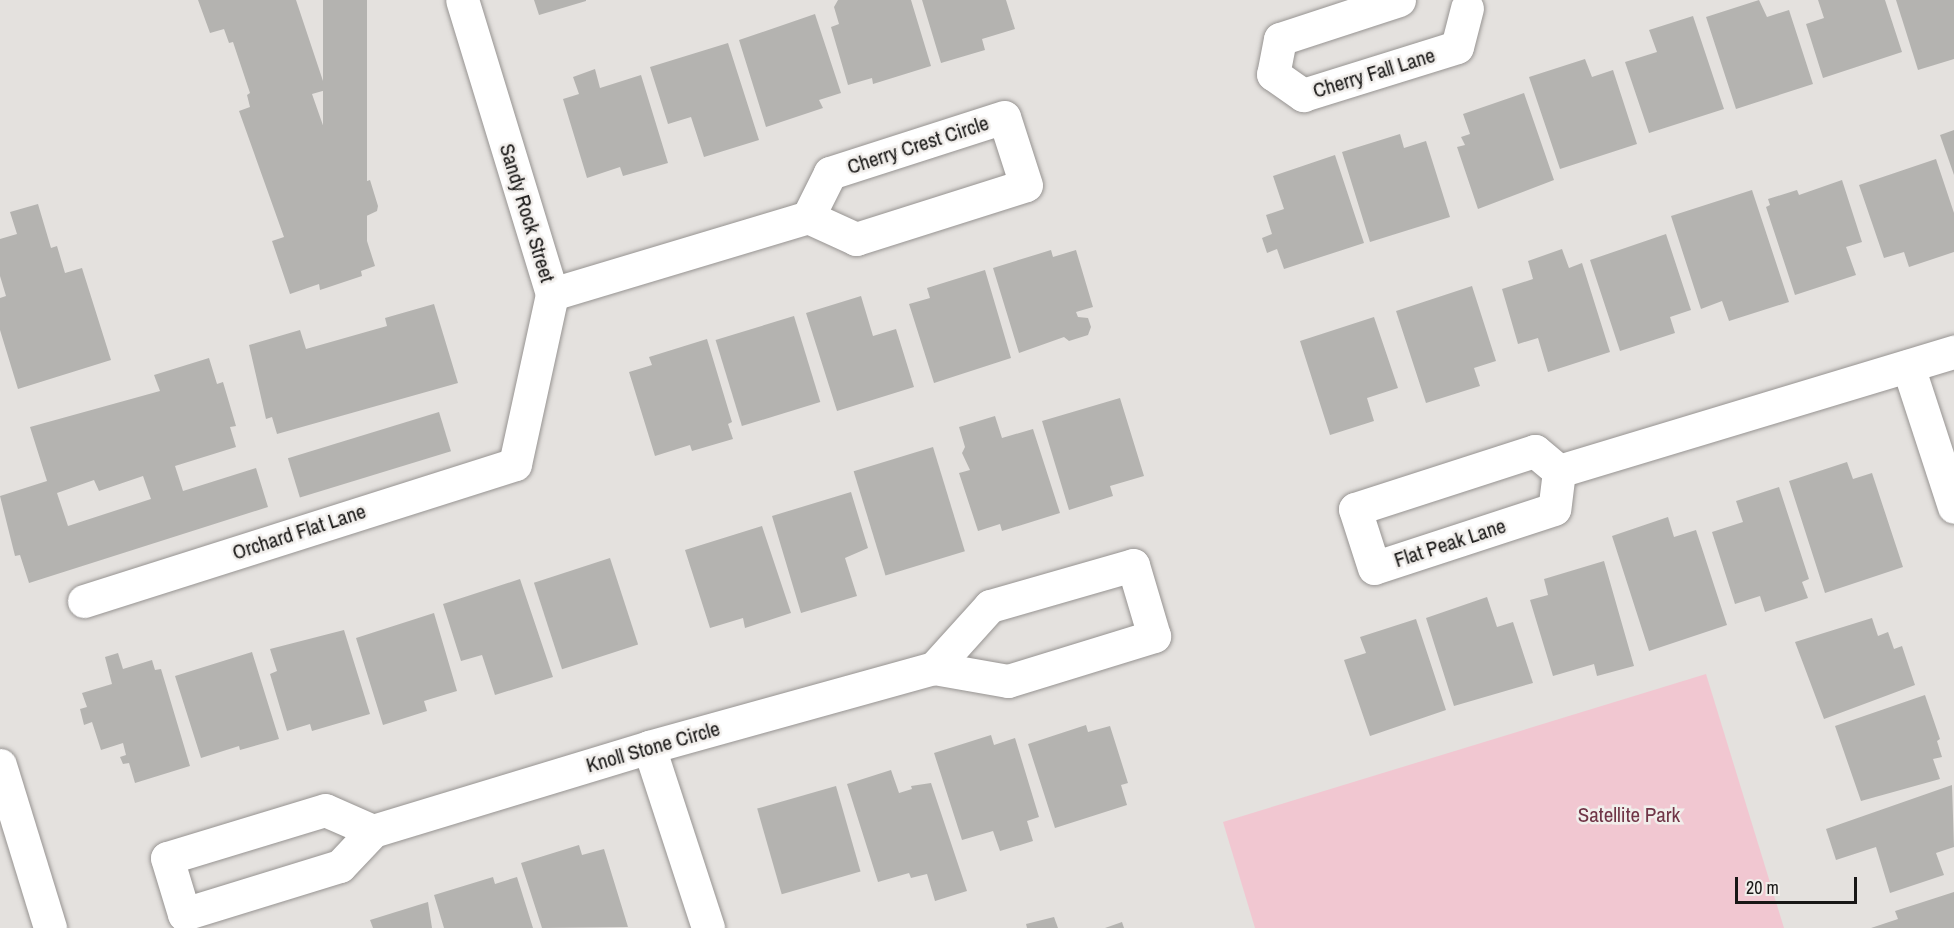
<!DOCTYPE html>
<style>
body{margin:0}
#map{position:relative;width:1954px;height:928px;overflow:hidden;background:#e4e1de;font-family:"Archivo Narrow",sans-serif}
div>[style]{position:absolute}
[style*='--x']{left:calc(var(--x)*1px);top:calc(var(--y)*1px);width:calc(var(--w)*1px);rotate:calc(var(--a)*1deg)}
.green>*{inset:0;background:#f1c7d1}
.building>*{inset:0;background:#b4b3b0;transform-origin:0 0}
.roads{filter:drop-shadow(0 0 2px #979492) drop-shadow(0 0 2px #979492)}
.street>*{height:33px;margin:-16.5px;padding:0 16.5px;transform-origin:16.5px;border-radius:16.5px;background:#fff}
.secondary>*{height:33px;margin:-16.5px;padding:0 16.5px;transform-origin:16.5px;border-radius:16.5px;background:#fff}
span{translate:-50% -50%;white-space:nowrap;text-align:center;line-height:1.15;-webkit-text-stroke:5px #f1eeeb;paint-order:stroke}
.street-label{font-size:21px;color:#181716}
.park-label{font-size:21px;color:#703547}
.scale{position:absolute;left:1735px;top:877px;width:122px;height:27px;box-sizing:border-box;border:3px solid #181716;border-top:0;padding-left:8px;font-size:18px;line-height:21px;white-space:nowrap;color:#181716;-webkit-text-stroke:4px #f1eeeb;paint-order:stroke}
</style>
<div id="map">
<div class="green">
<i style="clip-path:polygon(1706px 674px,1784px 928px,1255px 928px,1223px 822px)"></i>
</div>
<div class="building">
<i style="clip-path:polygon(198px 0,296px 0,326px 90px,312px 94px,326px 134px,341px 129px,356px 185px,370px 180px,378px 206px,377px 211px,360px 219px,375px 266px,361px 271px,362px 276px,320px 290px,319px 284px,290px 294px,272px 241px,284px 237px,239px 111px,250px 107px,247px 95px,250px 93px,233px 42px,229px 43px,224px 29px,210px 33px)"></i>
<i style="left:323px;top:0;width:44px;height:247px"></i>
<i style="clip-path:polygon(534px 0,586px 0,586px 1px,539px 15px)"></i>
<i style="clip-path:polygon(838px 0,911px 0,931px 66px,873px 84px,872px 78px,848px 85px,831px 27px,839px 24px,834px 7px)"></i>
<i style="clip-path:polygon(922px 0,1006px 0,1015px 29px,982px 39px,985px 50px,941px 63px)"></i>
<i style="clip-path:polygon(1759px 0,1767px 17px,1789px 10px,1813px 84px,1736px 109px,1706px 17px)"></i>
<i style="clip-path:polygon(1818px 0,1885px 0,1902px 52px,1823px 78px,1806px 24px,1824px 18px)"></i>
<i style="clip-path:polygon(1896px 0,1954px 0,1954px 59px,1918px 70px)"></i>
<i style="clip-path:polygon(815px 14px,841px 93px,819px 100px,823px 108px,766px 127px,739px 40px)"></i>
<i style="clip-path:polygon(1693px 16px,1724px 109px,1649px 133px,1625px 62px,1657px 52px,1649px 30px)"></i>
<i style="clip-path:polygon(728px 43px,759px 140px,704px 157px,691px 117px,668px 124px,650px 67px)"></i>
<i style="clip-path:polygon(1585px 59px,1592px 77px,1613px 70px,1637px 144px,1560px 169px,1529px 77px)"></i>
<i style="clip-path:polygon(595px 69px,600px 88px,641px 75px,668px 163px,623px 176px,620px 167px,587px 178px,563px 99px,579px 94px,573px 77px)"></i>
<i style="clip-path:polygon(1524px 93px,1554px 180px,1478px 209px,1457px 147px,1465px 145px,1461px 137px,1470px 134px,1463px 114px)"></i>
<i style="clip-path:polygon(1954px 130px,1954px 175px,1940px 135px)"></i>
<i style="clip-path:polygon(1400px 134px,1404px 148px,1426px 141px,1450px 217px,1370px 242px,1342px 152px)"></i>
<i style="clip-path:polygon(1335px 155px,1364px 243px,1284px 269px,1277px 249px,1267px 253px,1262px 238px,1272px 234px,1266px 215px,1284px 209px,1273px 176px)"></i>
<i style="clip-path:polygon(1936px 159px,1954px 213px,1954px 252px,1909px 267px,1904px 252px,1884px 258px,1859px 185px)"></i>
<i style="clip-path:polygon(1842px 180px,1862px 242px,1846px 247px,1856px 275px,1795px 295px,1766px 207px,1770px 205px,1768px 199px,1797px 190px,1799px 195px)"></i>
<i style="clip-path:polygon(1752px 190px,1789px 302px,1729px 321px,1722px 301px,1701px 309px,1671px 216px)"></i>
<i style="clip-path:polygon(38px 204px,51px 248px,57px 246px,65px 273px,82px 268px,111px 360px,18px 389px,0 330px,0 298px,6px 296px,0 276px,0 239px,17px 234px,10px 212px)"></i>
<i style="clip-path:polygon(1666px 234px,1691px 310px,1670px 317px,1675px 333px,1620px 351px,1590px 260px)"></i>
<i style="clip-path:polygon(1562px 249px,1569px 268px,1582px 263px,1610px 352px,1548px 372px,1538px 338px,1518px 344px,1502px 289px,1533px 279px,1528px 261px)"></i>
<i style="clip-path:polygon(1051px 250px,1053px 257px,1076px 250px,1093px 307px,1076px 312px,1078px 317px,1088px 318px,1091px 327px,1088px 335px,1069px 341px,1064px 337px,1019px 353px,993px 268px)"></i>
<i style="clip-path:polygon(985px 270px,1011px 358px,934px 383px,909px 304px,930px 298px,927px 288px)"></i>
<i style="clip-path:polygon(1472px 286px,1496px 361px,1474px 368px,1480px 386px,1426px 403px,1396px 311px)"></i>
<i style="clip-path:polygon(861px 296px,873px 336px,896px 329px,914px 387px,837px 411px,806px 313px)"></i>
<i style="clip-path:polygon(434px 304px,458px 383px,277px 434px,272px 417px,266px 419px,249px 345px,300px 330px,306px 349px,387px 326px,385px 318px)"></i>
<i style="left:794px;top:316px;width:90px;height:82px;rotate:73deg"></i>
<i style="clip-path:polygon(1374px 317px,1398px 388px,1367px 398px,1374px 421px,1330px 435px,1300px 341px)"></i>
<i style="clip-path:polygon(707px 339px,732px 422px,728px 424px,733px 439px,692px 451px,690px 445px,655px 456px,629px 372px,652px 365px,649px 357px)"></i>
<i style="clip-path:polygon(evenodd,209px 358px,217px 384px,223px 382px,236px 426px,230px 427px,236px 447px,175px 466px,183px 491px,256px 468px,268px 507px,29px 583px,20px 555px,15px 556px,0 496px,47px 481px,30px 427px,160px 391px,154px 375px,209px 358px,143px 476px,151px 499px,68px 526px,57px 493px,94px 480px,99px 491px,143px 476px)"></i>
<i style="clip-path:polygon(1120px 398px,1144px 476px,1110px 486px,1113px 496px,1069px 510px,1042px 421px)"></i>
<i style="left:439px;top:412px;width:41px;height:158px;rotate:73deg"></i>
<i style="clip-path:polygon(995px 416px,1002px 438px,1033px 429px,1060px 513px,1002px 531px,1000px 524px,978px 531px,959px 473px,970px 470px,962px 453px,965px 447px,959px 427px)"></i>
<i style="left:933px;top:447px;width:109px;height:83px;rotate:73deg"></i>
<i style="clip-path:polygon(1847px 462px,1853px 479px,1872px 473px,1903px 567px,1825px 593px,1789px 481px)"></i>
<i style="clip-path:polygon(1779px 487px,1809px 579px,1802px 582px,1808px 598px,1765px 612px,1760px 596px,1735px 604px,1712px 532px,1743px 522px,1736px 501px)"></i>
<i style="clip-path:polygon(851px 492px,868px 548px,845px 558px,857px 596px,801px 613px,772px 516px)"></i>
<i style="clip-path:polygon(1668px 517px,1674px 537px,1696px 530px,1727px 625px,1649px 651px,1612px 536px)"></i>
<i style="clip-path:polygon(762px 526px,791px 613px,745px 628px,743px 618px,710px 628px,685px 550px)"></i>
<i style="left:610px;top:558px;width:91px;height:80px;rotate:72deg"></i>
<i style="clip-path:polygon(1604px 561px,1634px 666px,1597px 676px,1594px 664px,1553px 676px,1530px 600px,1548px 595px,1544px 579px)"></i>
<i style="clip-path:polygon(520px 579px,553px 677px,495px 695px,482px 655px,461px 661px,443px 604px)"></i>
<i style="clip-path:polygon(1487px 597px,1497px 627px,1513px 622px,1533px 683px,1454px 706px,1426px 618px)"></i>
<i style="clip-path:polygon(434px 613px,457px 691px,424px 701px,427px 711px,383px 725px,356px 638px)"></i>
<i style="clip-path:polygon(1872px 618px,1878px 636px,1888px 632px,1894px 649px,1902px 646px,1915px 685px,1824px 719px,1795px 642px)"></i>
<i style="clip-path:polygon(1416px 619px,1446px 710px,1370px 736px,1344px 660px,1366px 653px,1360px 637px)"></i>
<i style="clip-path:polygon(344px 630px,370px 714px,312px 731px,310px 724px,287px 731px,270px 674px,277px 671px,270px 649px)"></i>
<i style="clip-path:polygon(252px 652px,279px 739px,240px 750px,239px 746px,201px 758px,175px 676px)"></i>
<i style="clip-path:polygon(118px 653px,123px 669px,152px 660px,155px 670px,161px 669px,190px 766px,135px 783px,129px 763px,123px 764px,120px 757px,126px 755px,123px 743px,101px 750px,92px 722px,84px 725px,80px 709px,87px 707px,82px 693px,112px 684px,105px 657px)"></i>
<i style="clip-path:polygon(1925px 695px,1940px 739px,1937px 741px,1942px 757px,1933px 759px,1940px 779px,1861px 801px,1835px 726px)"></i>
<i style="clip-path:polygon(1086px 725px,1088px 732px,1110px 726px,1128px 783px,1121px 785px,1127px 805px,1055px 828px,1028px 744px)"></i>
<i style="clip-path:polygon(991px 735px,994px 745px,1015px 738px,1039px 817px,1027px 821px,1033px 841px,1000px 851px,993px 831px,962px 840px,934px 753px)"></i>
<i style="clip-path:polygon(891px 770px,899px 793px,912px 789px,911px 786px,931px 783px,967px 891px,935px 901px,927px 874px,911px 878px,909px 873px,878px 882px,847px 784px)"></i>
<i style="clip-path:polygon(1952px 785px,1954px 847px,1936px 853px,1944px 875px,1890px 893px,1876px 847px,1836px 860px,1826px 829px)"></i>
<i style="left:836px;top:786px;width:89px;height:82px;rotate:74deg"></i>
<i style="clip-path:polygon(579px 845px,582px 855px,604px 849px,628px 927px,542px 928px,521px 863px)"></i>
<i style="clip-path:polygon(493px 877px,495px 884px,517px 877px,533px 928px,444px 928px,434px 895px)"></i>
<i style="clip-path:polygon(1954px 892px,1954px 928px,1871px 928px,1898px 919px,1895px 911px)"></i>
<i style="clip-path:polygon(428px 902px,432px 928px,373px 928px,370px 920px)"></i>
<i style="clip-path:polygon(1054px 917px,1058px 928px,1027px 928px,1026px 924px)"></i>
<i style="clip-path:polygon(1122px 922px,1124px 928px,1105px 928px)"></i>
</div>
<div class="roads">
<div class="street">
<i style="--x:1399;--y:0;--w:125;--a:161.9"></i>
<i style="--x:1280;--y:39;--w:36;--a:101"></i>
<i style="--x:1273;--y:74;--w:37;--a:35"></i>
<i style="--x:1303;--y:95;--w:161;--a:-17.3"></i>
<i style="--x:1457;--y:47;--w:40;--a:-75.6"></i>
<i style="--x:552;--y:294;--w:267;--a:-16.7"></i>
<i style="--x:808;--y:217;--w:53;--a:24.6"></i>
<i style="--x:856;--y:239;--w:178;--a:-17.6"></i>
<i style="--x:1026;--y:185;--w:71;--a:-107.9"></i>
<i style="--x:1004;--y:117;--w:183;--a:162.2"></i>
<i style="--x:830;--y:173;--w:49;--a:116.6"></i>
<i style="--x:1908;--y:366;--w:148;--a:71.9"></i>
<i style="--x:1535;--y:451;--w:31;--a:40"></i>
<i style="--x:1559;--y:471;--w:38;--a:97"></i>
<i style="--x:1554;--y:509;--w:189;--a:161.9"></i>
<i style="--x:1374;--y:568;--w:62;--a:-107.9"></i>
<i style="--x:1355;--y:509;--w:189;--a:-17.9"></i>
<i style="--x:1559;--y:471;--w:413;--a:-16.8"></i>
<i style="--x:84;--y:601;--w:452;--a:-17.6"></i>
<i style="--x:515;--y:464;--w:174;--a:-77.7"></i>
<i style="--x:552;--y:294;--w:307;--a:-107"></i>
<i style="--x:649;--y:747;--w:190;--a:71.9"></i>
<i style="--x:373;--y:831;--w:52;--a:-156.4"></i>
<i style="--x:325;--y:810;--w:165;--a:163.1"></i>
<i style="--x:167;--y:858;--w:59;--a:73.1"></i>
<i style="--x:184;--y:914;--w:163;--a:-17.1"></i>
<i style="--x:340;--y:866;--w:48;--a:-46.7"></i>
<i style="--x:373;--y:831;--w:288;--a:-16.9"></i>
<i style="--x:649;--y:747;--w:296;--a:-15.5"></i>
<i style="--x:934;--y:668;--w:75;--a:10"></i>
<i style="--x:1008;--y:681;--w:153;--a:-17.1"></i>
<i style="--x:1154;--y:636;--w:74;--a:-106.5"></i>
<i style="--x:1133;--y:565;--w:149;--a:164"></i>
<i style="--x:990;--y:606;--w:84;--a:132.1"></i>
</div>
<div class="secondary">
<i style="--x:0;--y:765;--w:170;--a:72.9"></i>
</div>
</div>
<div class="street-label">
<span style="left:1374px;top:73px;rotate:-17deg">Cherry Fall Lane</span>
<span style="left:918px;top:145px;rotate:-18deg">Cherry Crest Circle</span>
<span style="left:527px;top:213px;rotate:73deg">Sandy Rock Street</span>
<span style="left:299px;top:532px;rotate:-18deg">Orchard Flat Lane</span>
<span style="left:1450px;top:543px;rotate:-18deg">Flat Peak Lane</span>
<span style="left:653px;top:747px;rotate:-16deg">Knoll Stone Circle</span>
</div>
<div class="park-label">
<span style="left:1629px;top:815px">Satellite Park</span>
</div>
<div class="scale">20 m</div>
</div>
